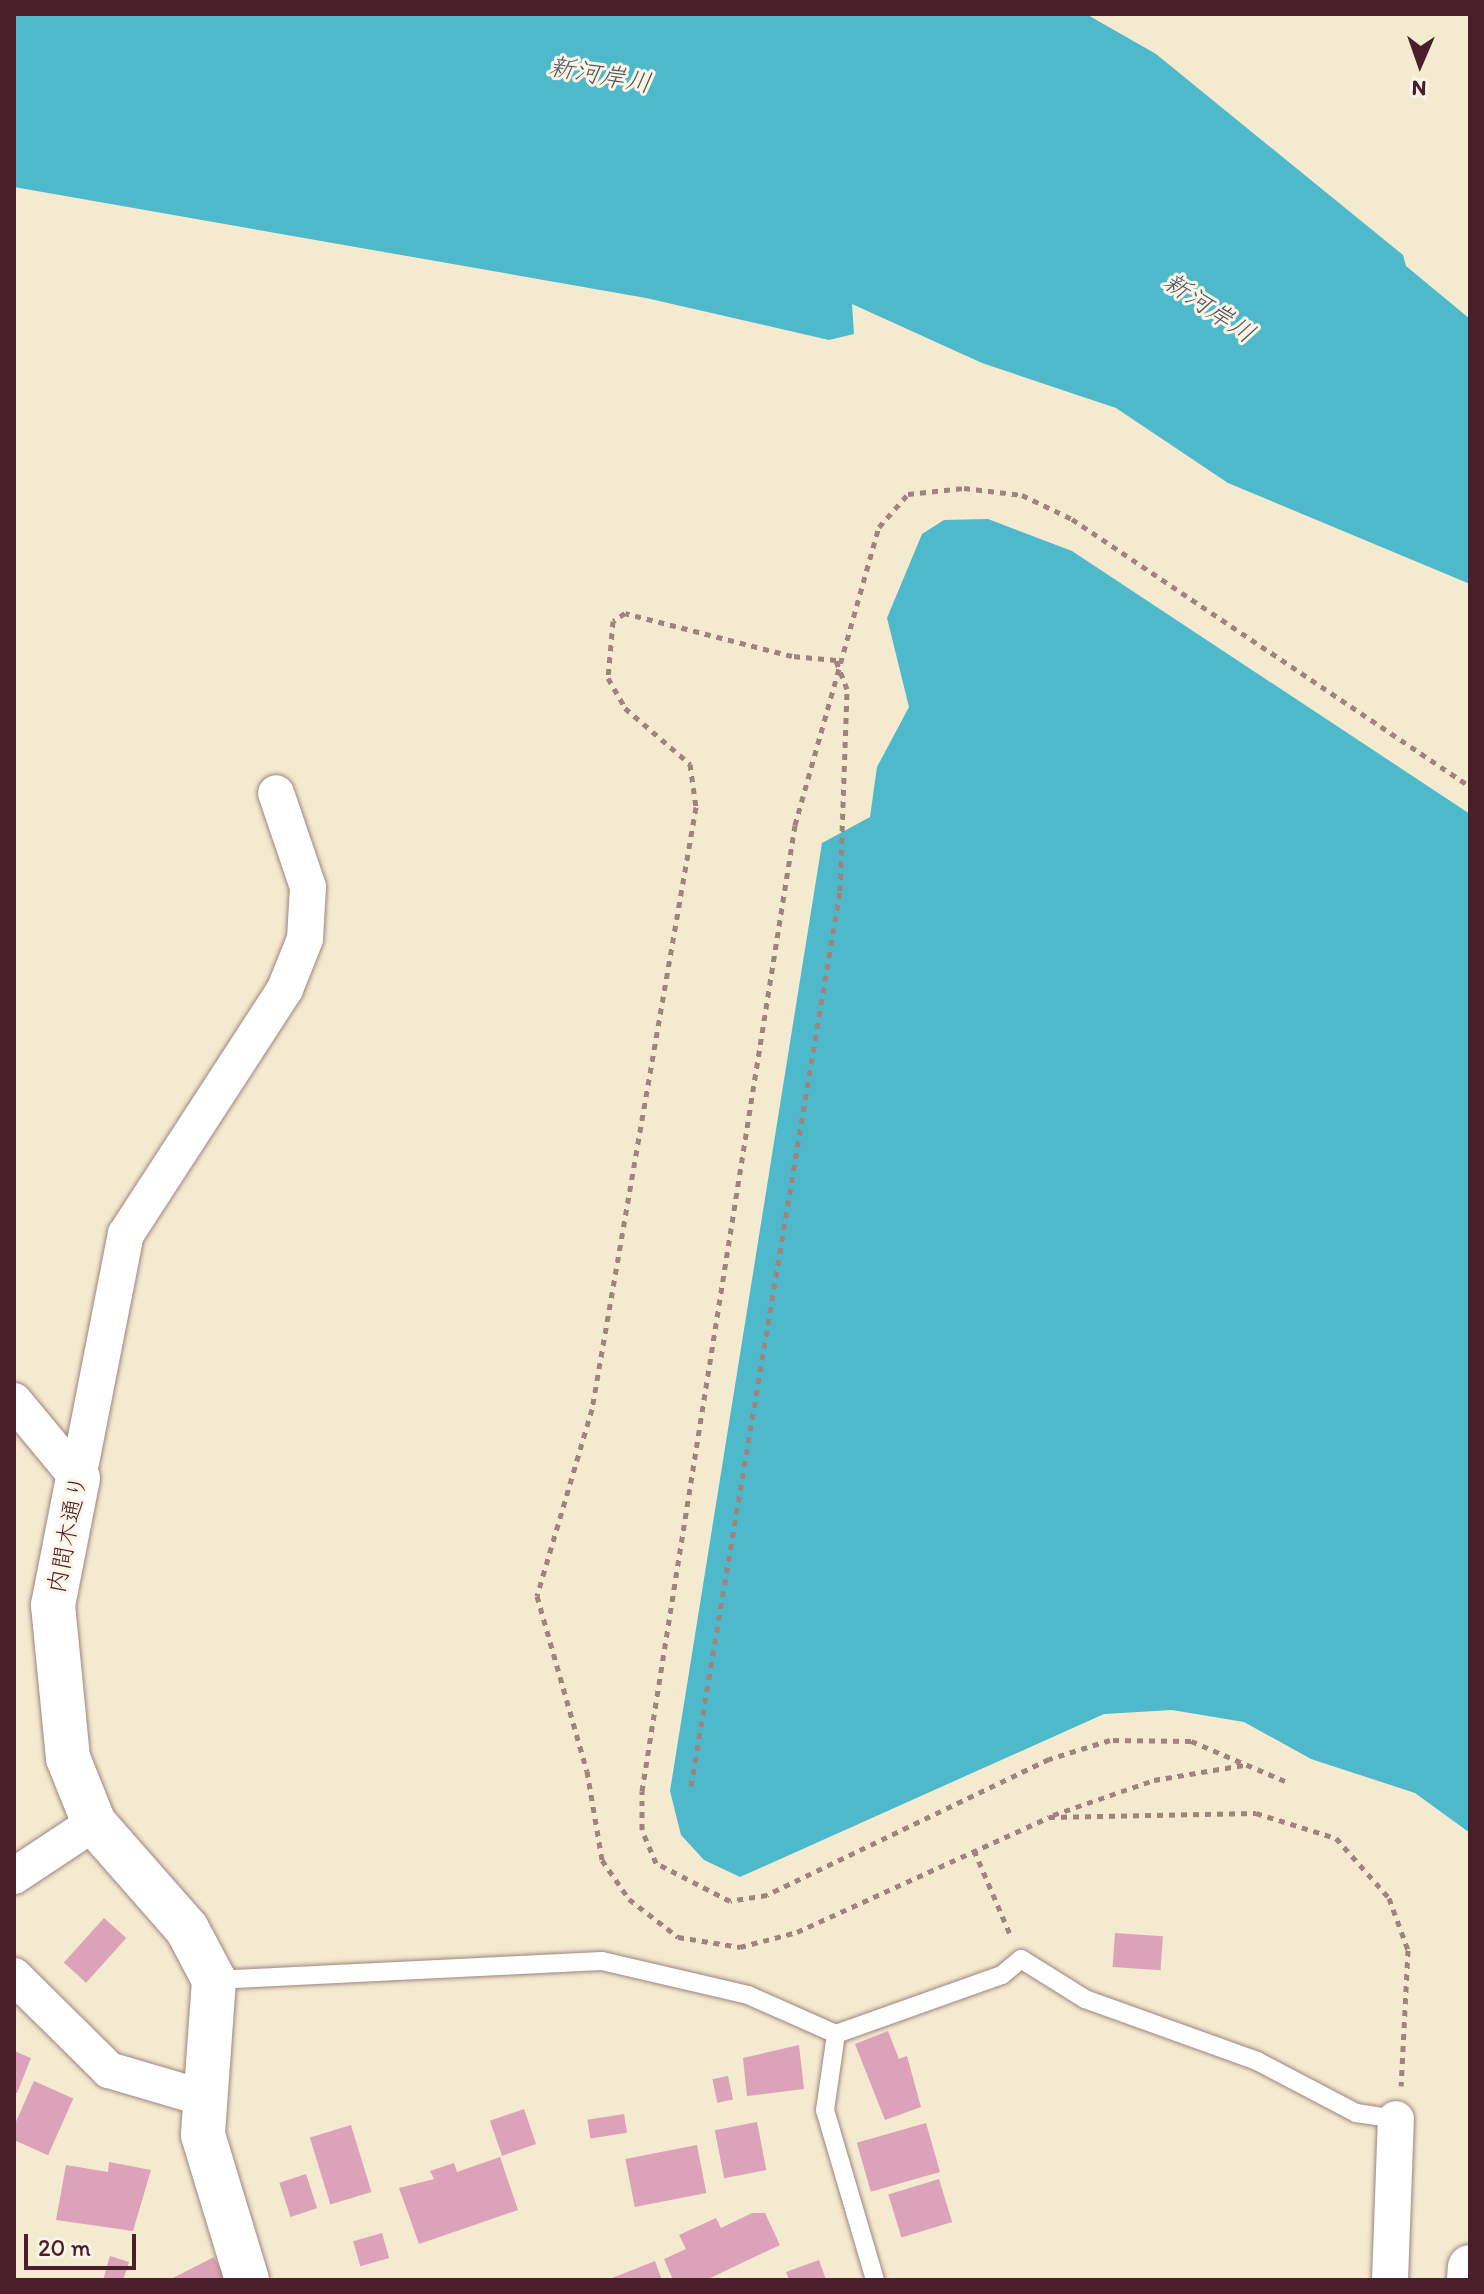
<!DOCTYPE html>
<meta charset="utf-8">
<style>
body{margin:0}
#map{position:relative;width:1484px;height:2294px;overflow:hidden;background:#f4ead0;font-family:Itim,"Klee One",sans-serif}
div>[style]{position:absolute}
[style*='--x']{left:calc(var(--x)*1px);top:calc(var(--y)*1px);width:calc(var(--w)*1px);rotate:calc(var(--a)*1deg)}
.water>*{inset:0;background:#4eb9ca}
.building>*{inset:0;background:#dca2b9;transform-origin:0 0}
.path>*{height:5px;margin-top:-2.5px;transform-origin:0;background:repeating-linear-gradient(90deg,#9f847e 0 6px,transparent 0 12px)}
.roads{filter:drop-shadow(0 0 2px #9f847e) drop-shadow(0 0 2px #9f847e)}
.service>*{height:18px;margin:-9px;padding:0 9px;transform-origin:9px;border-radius:9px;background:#fff}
.minor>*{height:36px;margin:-18px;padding:0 18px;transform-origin:18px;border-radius:18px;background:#fff}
.tertiary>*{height:44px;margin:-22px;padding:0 22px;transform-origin:22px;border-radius:22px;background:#fff}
.trunk>*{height:44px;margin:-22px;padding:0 22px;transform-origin:22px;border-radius:22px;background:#fff}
span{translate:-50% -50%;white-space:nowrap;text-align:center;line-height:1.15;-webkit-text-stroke:6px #fcf5e5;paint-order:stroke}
.street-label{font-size:24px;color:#4a1f2b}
.water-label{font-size:26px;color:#4b5563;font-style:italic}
.frame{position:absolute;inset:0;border:16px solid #4a1f2b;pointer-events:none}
.north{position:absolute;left:1380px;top:24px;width:80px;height:80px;-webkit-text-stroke:6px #fcf5e5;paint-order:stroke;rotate:182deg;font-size:22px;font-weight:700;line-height:32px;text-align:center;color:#4a1f2b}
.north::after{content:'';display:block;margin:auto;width:28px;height:36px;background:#4a1f2b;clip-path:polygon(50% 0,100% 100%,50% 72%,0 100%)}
.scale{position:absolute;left:24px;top:2234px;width:112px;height:36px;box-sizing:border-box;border:4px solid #4a1f2b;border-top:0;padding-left:10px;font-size:24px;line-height:28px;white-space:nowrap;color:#4a1f2b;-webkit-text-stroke:6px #fcf5e5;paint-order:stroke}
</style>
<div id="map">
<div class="water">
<i style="clip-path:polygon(14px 14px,1086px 14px,1156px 54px,1403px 255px,1406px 266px,1470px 319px,1470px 584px,1228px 483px,1116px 408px,982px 363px,852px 304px,854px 334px,829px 340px,646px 298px,14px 187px)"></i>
<i style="clip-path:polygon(988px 519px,1072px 551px,1470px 814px,1470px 1833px,1415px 1793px,1311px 1759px,1244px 1722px,1172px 1710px,1104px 1714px,740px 1877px,704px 1860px,681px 1835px,670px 1791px,822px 843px,870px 817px,877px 767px,909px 707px,887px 618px,922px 534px,944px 520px)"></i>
</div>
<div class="building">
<i style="left:104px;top:1918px;width:30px;height:60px;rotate:42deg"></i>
<i style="left:1115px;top:1933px;width:48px;height:34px;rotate:4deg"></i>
<i style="clip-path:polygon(888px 2031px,899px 2059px,907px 2056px,921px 2107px,885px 2120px,855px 2044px)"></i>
<i style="clip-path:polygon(799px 2045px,804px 2089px,747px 2096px,743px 2058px)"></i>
<i style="clip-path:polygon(14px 2051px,31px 2058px,17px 2093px,14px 2092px)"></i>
<i style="left:728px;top:2076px;width:24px;height:16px;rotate:78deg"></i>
<i style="left:34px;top:2081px;width:43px;height:62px;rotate:24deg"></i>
<i style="left:524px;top:2109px;width:37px;height:36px;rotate:71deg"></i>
<i style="left:624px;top:2114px;width:19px;height:37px;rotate:81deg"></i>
<i style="left:757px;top:2122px;width:49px;height:43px;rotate:79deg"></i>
<i style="left:926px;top:2123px;width:51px;height:72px;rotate:74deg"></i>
<i style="left:351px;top:2125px;width:70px;height:43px;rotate:73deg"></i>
<i style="left:697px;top:2145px;width:49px;height:73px;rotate:79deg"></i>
<i style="clip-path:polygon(500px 2157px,518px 2210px,419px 2244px,399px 2188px,434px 2179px,430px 2171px,454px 2163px,457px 2172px)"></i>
<i style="clip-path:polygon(109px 2162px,151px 2170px,133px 2231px,56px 2220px,66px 2165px,108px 2172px)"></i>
<i style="left:306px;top:2174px;width:36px;height:28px;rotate:72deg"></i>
<i style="left:939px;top:2179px;width:45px;height:53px;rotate:73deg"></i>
<i style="clip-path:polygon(752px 2213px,765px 2213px,780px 2245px,706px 2280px,673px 2280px,664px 2259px,686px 2249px,679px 2235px,716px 2218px,721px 2228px)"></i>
<i style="left:382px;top:2233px;width:26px;height:30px;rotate:74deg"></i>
<i style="clip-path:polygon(110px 2256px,129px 2262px,123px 2280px,103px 2280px)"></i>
<i style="clip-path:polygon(214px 2257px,226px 2280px,169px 2280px)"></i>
<i style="clip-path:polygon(819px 2260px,826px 2280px,789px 2280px,786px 2272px)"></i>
<i style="clip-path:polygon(655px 2261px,662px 2280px,607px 2280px)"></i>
</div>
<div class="path">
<i style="--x:1285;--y:1781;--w:102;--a:-156.9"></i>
<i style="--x:1191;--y:1741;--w:81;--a:-179.3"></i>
<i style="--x:1110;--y:1740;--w:64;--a:162.7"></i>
<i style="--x:1049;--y:1759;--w:313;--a:154.3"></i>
<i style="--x:767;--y:1895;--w:37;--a:171"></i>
<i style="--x:730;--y:1901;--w:83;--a:-152.8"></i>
<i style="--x:656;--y:1863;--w:36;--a:-113"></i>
<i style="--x:642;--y:1830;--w:39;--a:-90"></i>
<i style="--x:642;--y:1791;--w:978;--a:-81"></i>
<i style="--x:795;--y:825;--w:310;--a:-74.3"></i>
<i style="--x:879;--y:527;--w:44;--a:-48.7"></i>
<i style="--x:908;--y:494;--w:56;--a:-6.1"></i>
<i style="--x:964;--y:488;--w:58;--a:6.9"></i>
<i style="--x:1022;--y:495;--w:55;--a:25.6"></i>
<i style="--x:1072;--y:519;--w:479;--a:33.9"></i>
<i style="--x:691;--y:1786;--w:907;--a:-80.55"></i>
<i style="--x:840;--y:891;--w:202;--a:-88"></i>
<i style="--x:847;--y:689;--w:31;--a:-111"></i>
<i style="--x:836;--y:660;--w:44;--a:-174.8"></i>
<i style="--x:792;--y:656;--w:172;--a:-165.6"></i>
<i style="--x:625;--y:613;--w:14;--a:146"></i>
<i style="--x:613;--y:621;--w:57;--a:95"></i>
<i style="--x:608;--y:678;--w:34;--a:60"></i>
<i style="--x:625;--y:708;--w:86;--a:40.7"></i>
<i style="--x:690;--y:764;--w:43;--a:82.1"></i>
<i style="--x:696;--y:807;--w:611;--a:99.8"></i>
<i style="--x:592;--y:1409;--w:195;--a:106.4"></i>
<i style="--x:537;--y:1596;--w:182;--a:74.1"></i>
<i style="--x:587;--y:1771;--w:90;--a:80.4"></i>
<i style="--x:602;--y:1860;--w:47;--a:55.3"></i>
<i style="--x:629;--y:1899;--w:62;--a:37.8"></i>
<i style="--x:678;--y:1937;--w:63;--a:9.2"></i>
<i style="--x:740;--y:1947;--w:59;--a:-14.7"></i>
<i style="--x:797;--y:1932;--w:277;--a:-24.5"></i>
<i style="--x:1049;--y:1817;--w:207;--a:-1.1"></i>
<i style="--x:1256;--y:1813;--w:84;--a:17.4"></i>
<i style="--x:1336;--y:1838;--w:80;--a:48.5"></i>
<i style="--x:1389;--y:1898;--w:55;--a:69.9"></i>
<i style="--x:1408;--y:1950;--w:136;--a:92.9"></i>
<i style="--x:1053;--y:1815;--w:107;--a:-19.1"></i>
<i style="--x:1154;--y:1780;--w:91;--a:-9.5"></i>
<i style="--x:974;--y:1850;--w:91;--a:66.8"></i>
</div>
<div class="roads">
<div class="service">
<i style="--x:214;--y:1980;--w:388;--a:-2.8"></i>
<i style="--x:602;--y:1961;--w:150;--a:13.1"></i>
<i style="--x:748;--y:1995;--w:96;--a:23.9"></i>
<i style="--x:836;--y:2034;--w:176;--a:-19.6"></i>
<i style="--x:1002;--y:1975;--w:25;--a:-40"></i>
<i style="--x:1021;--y:1959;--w:75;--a:32"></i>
<i style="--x:1085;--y:1999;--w:183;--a:19.8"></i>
<i style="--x:1257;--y:2061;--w:112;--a:27.7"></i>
<i style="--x:1356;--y:2113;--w:40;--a:8.5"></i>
<i style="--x:836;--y:2034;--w:77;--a:98.2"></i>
<i style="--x:825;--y:2110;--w:177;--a:73.6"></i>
</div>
<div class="minor">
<i style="--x:14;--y:1401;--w:100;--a:50.3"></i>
<i style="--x:78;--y:1478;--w:249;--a:-78.9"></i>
<i style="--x:126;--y:1234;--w:292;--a:-57"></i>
<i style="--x:285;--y:989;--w:54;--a:-68.2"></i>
<i style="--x:305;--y:939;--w:52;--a:-86.7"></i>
<i style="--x:308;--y:887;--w:99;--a:-108.8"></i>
<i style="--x:14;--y:1876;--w:96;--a:-33.5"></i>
<i style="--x:14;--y:1976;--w:134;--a:44.7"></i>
<i style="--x:109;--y:2070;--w:96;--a:16.4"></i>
<i style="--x:1390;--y:2280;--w:161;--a:-87.9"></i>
</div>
<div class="tertiary">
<i style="--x:78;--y:1478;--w:129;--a:101.1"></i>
<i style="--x:53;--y:1605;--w:154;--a:84.4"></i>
<i style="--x:68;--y:1758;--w:70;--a:68.2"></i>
<i style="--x:94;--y:1823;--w:141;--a:48.7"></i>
<i style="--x:187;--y:1929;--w:58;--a:62.1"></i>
<i style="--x:214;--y:1980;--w:155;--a:94.1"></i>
<i style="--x:203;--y:2135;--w:152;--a:73.1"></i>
</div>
<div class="trunk">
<i style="--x:1469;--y:2280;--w:13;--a:-86"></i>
</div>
</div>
<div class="street-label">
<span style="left:67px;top:1534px;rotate:-79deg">内間木通り</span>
</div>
<div class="water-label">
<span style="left:600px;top:75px;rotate:10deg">新河岸川</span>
<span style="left:1209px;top:308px;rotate:34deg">新河岸川</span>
</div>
<div class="frame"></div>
<div class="north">N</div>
<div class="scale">20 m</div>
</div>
